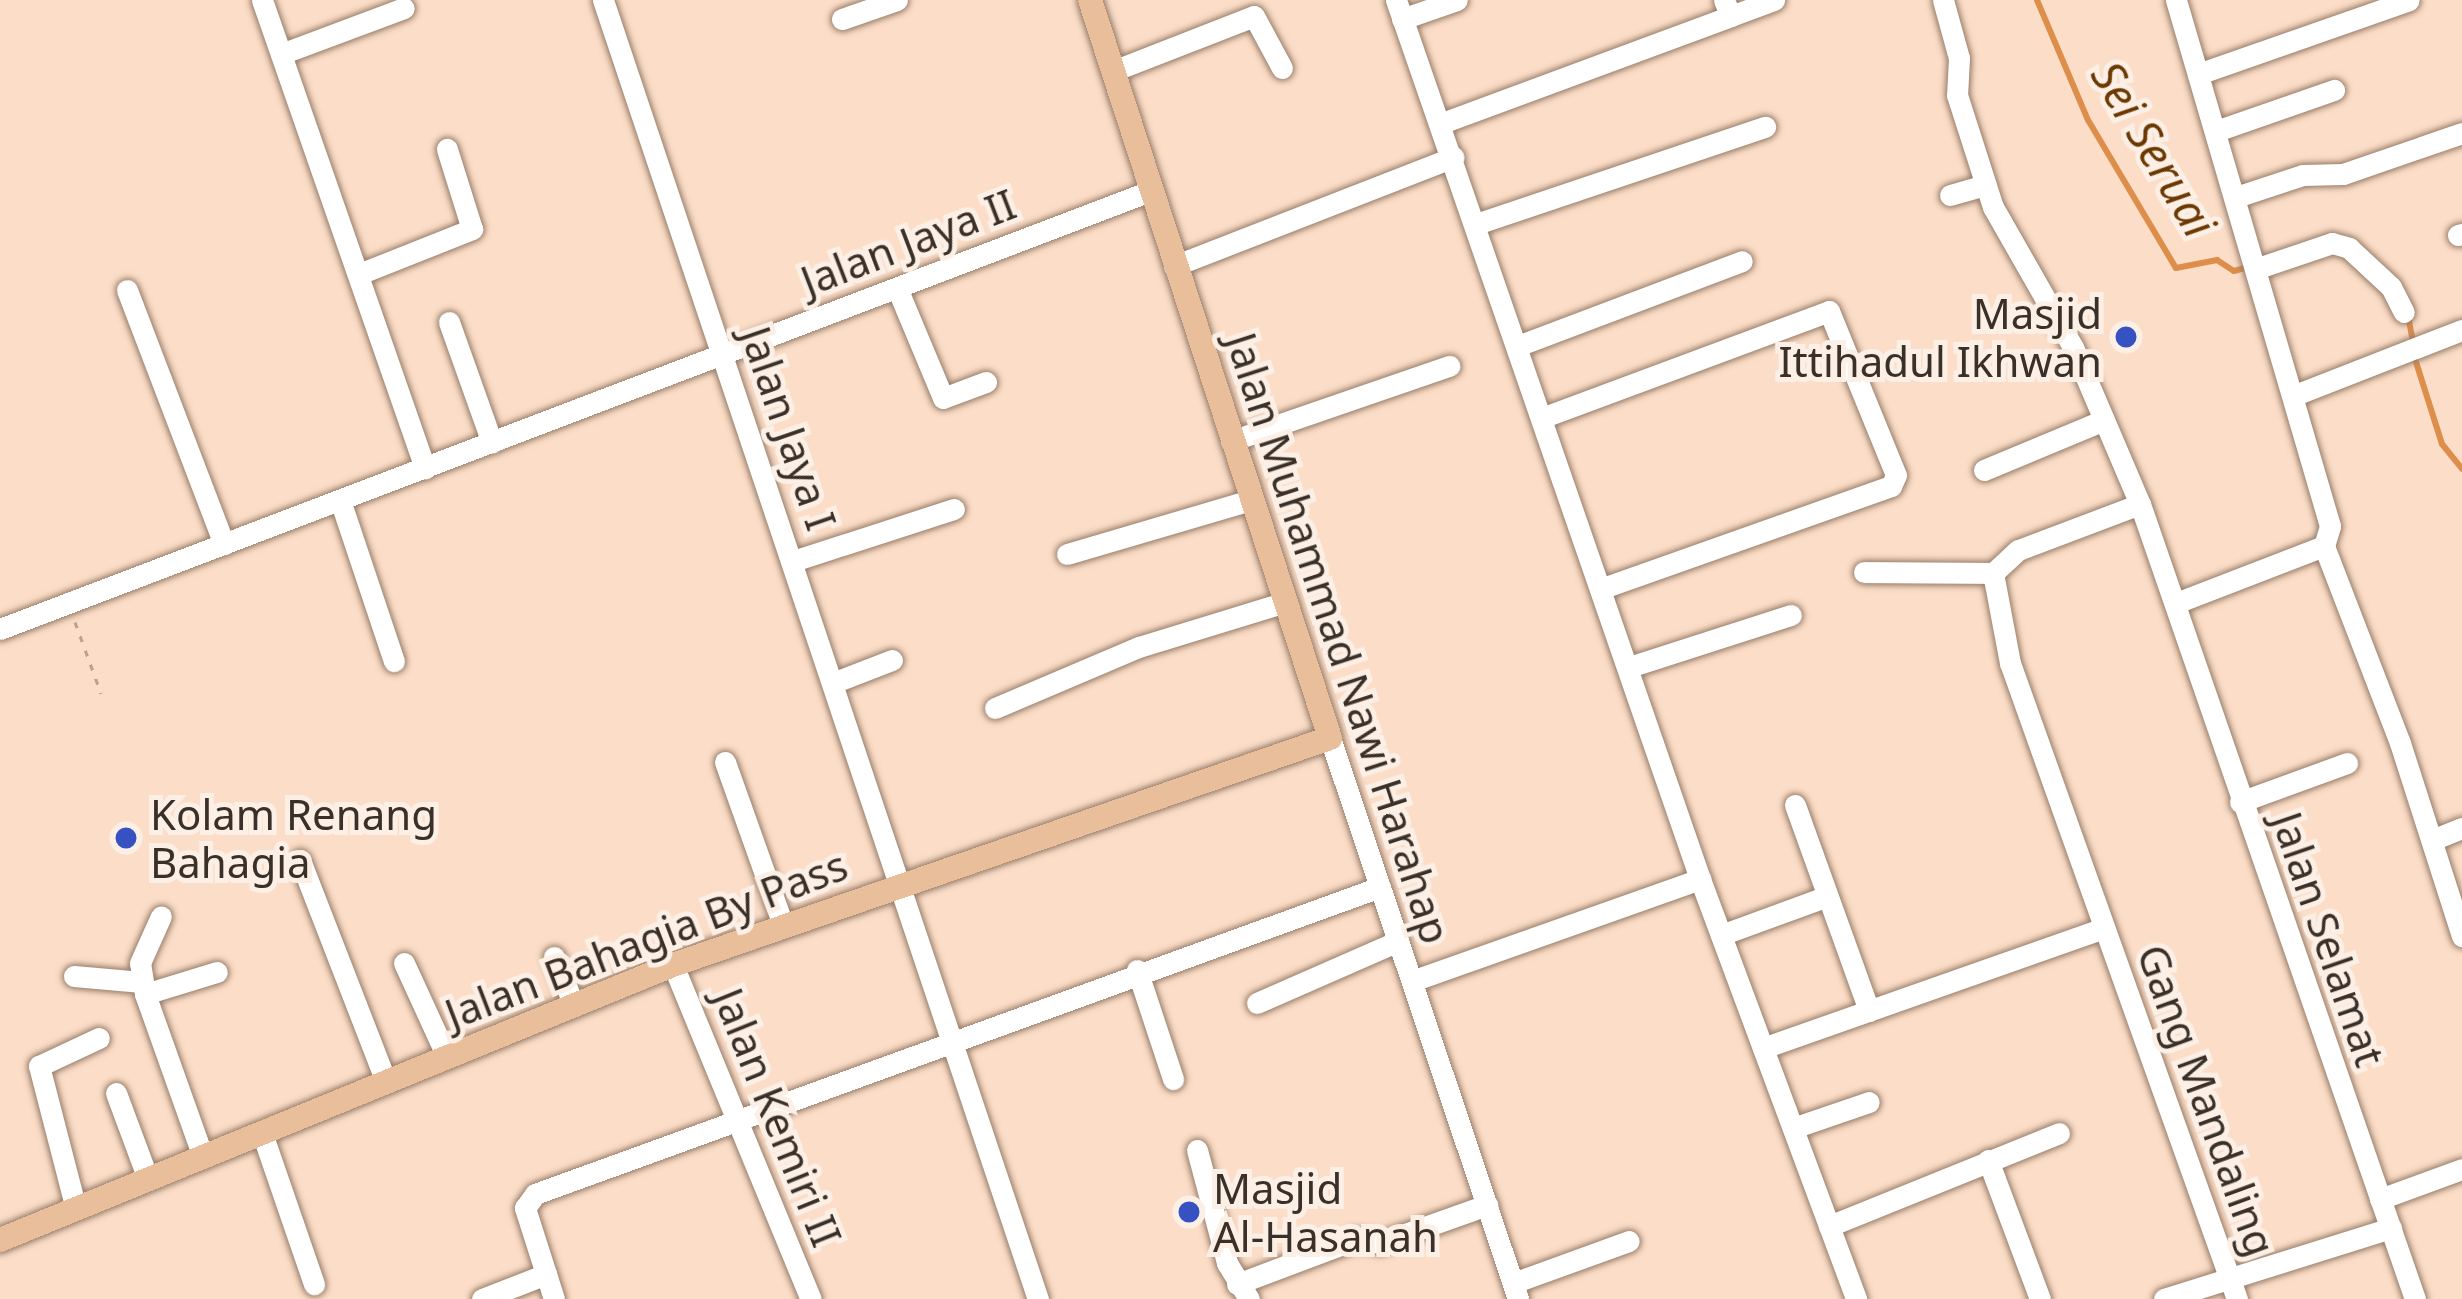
<!DOCTYPE html>
<style>
body{margin:0}
#map{position:relative;width:2462px;height:1299px;overflow:hidden;background:#fcdec8;font-family:"Noto Sans",sans-serif}
div>[style]{position:absolute}
[style*='--x']{left:calc(var(--x)*1px);top:calc(var(--y)*1px);width:calc(var(--w)*1px);rotate:calc(var(--a)*1deg)}
.stream>*{height:6px;margin:-3px;padding:0 3px;transform-origin:3px;border-radius:3px;background:#dd8e4b}
.path>*{height:3px;margin-top:-1.5px;transform-origin:0;background:repeating-linear-gradient(90deg,#b9a190 0 6px,transparent 0 15px)}
.roads{filter:drop-shadow(0 0 3px #987d69) drop-shadow(0 0 3px #987d69)}
.minor>*{height:21px;margin:-10.5px;padding:0 10.5px;transform-origin:10.5px;border-radius:10.5px;background:#fff}
.major>*{height:24px;margin:-12px;padding:0 12px;transform-origin:12px;border-radius:12px;background:#e8be9b}
.dots>*{width:33px;height:33px;translate:-50% -50%;box-sizing:border-box;border:6px solid #fbefe6;border-radius:50%}
span{translate:-50% -50%;white-space:nowrap;text-align:center;line-height:1.15;-webkit-text-stroke:10px #fbefe6;paint-order:stroke}
.street-label{font-size:42px;color:#3b3027}
.poi-label{font-size:42px;color:#3b3027}
.right{translate:-100% -50%;text-align:right}
.left{translate:0 -50%;text-align:left}
.water-label{font-size:45px;color:#6c3902;font-style:italic}
</style>
<div id="map">
<div class="stream">
<i style="--x:2037;--y:0;--w:130;--a:67"></i>
<i style="--x:2088;--y:120;--w:172;--a:59.3"></i>
<i style="--x:2176;--y:268;--w:42;--a:-11"></i>
<i style="--x:2217;--y:260;--w:20;--a:33"></i>
<i style="--x:2234;--y:271;--w:18;--a:-16"></i>
<i style="--x:2408;--y:316;--w:26;--a:79"></i>
<i style="--x:2416;--y:362;--w:86;--a:72.4"></i>
<i style="--x:2442;--y:444;--w:32;--a:51"></i>
</div>
<div class="path">
<i style="--x:75;--y:622;--w:76;--a:69.9"></i>
</div>
<div class="roads">
<div class="minor">
<i style="--x:262;--y:0;--w:496;--a:70.8"></i>
<i style="--x:603;--y:0;--w:1370;--a:71.49"></i>
<i style="--x:1396;--y:0;--w:930;--a:70.92"></i>
<i style="--x:1700;--y:879;--w:448;--a:69.6"></i>
<i style="--x:1943;--y:0;--w:60;--a:74.6"></i>
<i style="--x:1959;--y:58;--w:37;--a:93"></i>
<i style="--x:1957;--y:95;--w:118;--a:72.2"></i>
<i style="--x:1993;--y:207;--w:161;--a:60.3"></i>
<i style="--x:2073;--y:347;--w:171;--a:66.9"></i>
<i style="--x:2140;--y:504;--w:841;--a:70.92"></i>
<i style="--x:1731;--y:16;--w:46;--a:-20.4"></i>
<i style="--x:842;--y:19;--w:58;--a:-19.1"></i>
<i style="--x:1402;--y:19;--w:58;--a:-19.1"></i>
<i style="--x:281;--y:54;--w:131;--a:-20.5"></i>
<i style="--x:1113;--y:71;--w:151;--a:-21.3"></i>
<i style="--x:1254;--y:16;--w:59;--a:61.7"></i>
<i style="--x:2201;--y:73;--w:220;--a:-19.3"></i>
<i style="--x:1442;--y:123;--w:308;--a:-20.3"></i>
<i style="--x:1731;--y:16;--w:17;--a:-114"></i>
<i style="--x:2219;--y:130;--w:122;--a:-19.2"></i>
<i style="--x:1950;--y:195;--w:37;--a:-16"></i>
<i style="--x:2239;--y:196;--w:67;--a:-18.2"></i>
<i style="--x:2303;--y:175;--w:40;--a:-1.4"></i>
<i style="--x:2343;--y:174;--w:126;--a:-19"></i>
<i style="--x:1479;--y:223;--w:302;--a:-18.6"></i>
<i style="--x:2458;--y:235;--w:4;--a:-14"></i>
<i style="--x:1174;--y:266;--w:300;--a:-21.3"></i>
<i style="--x:2261;--y:267;--w:75;--a:-18.7"></i>
<i style="--x:2332;--y:243;--w:18;--a:16"></i>
<i style="--x:2349;--y:248;--w:57;--a:42.9"></i>
<i style="--x:2391;--y:287;--w:28;--a:63"></i>
<i style="--x:359;--y:274;--w:122;--a:-21.7"></i>
<i style="--x:472;--y:229;--w:84;--a:-107.4"></i>
<i style="--x:897;--y:288;--w:119;--a:67.3"></i>
<i style="--x:943;--y:398;--w:46;--a:-20.4"></i>
<i style="--x:127;--y:290;--w:272;--a:69.1"></i>
<i style="--x:449;--y:322;--w:128;--a:70.4"></i>
<i style="--x:1520;--y:345;--w:237;--a:-20.7"></i>
<i style="--x:2295;--y:395;--w:179;--a:-21.3"></i>
<i style="--x:1544;--y:417;--w:304;--a:-20.4"></i>
<i style="--x:1829;--y:311;--w:177;--a:67.8"></i>
<i style="--x:1896;--y:475;--w:12;--a:114"></i>
<i style="--x:1891;--y:486;--w:306;--a:160.5"></i>
<i style="--x:1231;--y:441;--w:231;--a:-19"></i>
<i style="--x:1984;--y:470;--w:130;--a:-22.6"></i>
<i style="--x:340;--y:500;--w:170;--a:71.5"></i>
<i style="--x:2140;--y:504;--w:130;--a:159.3"></i>
<i style="--x:2018;--y:550;--w:34;--a:137"></i>
<i style="--x:1993;--y:573;--w:92;--a:79.3"></i>
<i style="--x:2010;--y:663;--w:675;--a:70.36"></i>
<i style="--x:2324;--y:546;--w:211;--a:68.9"></i>
<i style="--x:2400;--y:743;--w:203;--a:72.2"></i>
<i style="--x:1067;--y:554;--w:192;--a:-16.4"></i>
<i style="--x:793;--y:561;--w:169;--a:-17.9"></i>
<i style="--x:1864;--y:572;--w:129;--a:0.4"></i>
<i style="--x:2176;--y:603;--w:159;--a:-21.1"></i>
<i style="--x:2324;--y:546;--w:21;--a:-73"></i>
<i style="--x:2330;--y:526;--w:548;--a:-106.32"></i>
<i style="--x:0;--y:629;--w:1231;--a:-20.85"></i>
<i style="--x:1629;--y:667;--w:170;--a:-17.8"></i>
<i style="--x:835;--y:682;--w:61;--a:-21.1"></i>
<i style="--x:995;--y:708;--w:156;--a:-23"></i>
<i style="--x:1139;--y:647;--w:153;--a:-17.1"></i>
<i style="--x:1330;--y:738;--w:592;--a:71.47"></i>
<i style="--x:725;--y:762;--w:173;--a:70.4"></i>
<i style="--x:2240;--y:802;--w:114;--a:-20"></i>
<i style="--x:1795;--y:805;--w:219;--a:70.2"></i>
<i style="--x:2432;--y:840;--w:32;--a:-22"></i>
<i style="--x:300;--y:860;--w:238;--a:68.8"></i>
<i style="--x:1721;--y:935;--w:111;--a:-20.1"></i>
<i style="--x:554;--y:957;--w:52;--a:67.4"></i>
<i style="--x:404;--y:963;--w:103;--a:65.4"></i>
<i style="--x:673;--y:965;--w:361;--a:67.6"></i>
<i style="--x:1137;--y:970;--w:115;--a:71.7"></i>
<i style="--x:74;--y:976;--w:68;--a:5"></i>
<i style="--x:1412;--y:981;--w:306;--a:-19.5"></i>
<i style="--x:145;--y:994;--w:31;--a:-99"></i>
<i style="--x:140;--y:963;--w:51;--a:-65.9"></i>
<i style="--x:1257;--y:1003;--w:154;--a:-23.7"></i>
<i style="--x:1763;--y:1048;--w:361;--a:-19.4"></i>
<i style="--x:116;--y:1093;--w:92;--a:69.6"></i>
<i style="--x:1793;--y:1128;--w:80;--a:-18.9"></i>
<i style="--x:262;--y:1133;--w:160;--a:71"></i>
<i style="--x:1197;--y:1150;--w:117;--a:75.1"></i>
<i style="--x:1227;--y:1263;--w:42;--a:58.6"></i>
<i style="--x:203;--y:1157;--w:173;--a:-109.6"></i>
<i style="--x:145;--y:994;--w:75;--a:-17"></i>
<i style="--x:1988;--y:1160;--w:148;--a:69.5"></i>
<i style="--x:2380;--y:1199;--w:87;--a:-20.1"></i>
<i style="--x:76;--y:1209;--w:148;--a:-104.5"></i>
<i style="--x:39;--y:1066;--w:66;--a:-25"></i>
<i style="--x:1829;--y:1226;--w:248;--a:-22"></i>
<i style="--x:1513;--y:1283;--w:123;--a:-19.9"></i>
<i style="--x:1237;--y:1284;--w:127;--a:-20.7"></i>
<i style="--x:1356;--y:1239;--w:24;--a:9"></i>
<i style="--x:1380;--y:1243;--w:114;--a:-19.6"></i>
<i style="--x:482;--y:1299;--w:69;--a:-21.3"></i>
<i style="--x:554;--y:1299;--w:96;--a:-107.7"></i>
<i style="--x:525;--y:1208;--w:17;--a:-54"></i>
<i style="--x:535;--y:1194;--w:899;--a:-19.97"></i>
<i style="--x:2164;--y:1299;--w:238;--a:-17.4"></i>
</div>
<div class="major">
<i style="--x:0;--y:1240;--w:727;--a:-22.23"></i>
<i style="--x:673;--y:965;--w:695;--a:-19.06"></i>
<i style="--x:1330;--y:738;--w:776;--a:-108.01"></i>
</div>
</div>
<div class="dots">
<i style="left:2126px;top:337px;background:#3551c2"></i>
<i style="left:126px;top:838px;background:#3551c2"></i>
<i style="left:1189px;top:1212px;background:#3551c2"></i>
</div>
<div class="street-label">
<span style="left:908px;top:242px;rotate:-21deg">Jalan Jaya II</span>
<span style="left:789px;top:428px;rotate:71deg">Jalan Jaya I</span>
<span style="left:1339px;top:638px;rotate:72deg">Jalan Muhammad Nawi Harahap</span>
<span style="left:646px;top:939px;rotate:-21deg">Jalan Bahagia By Pass</span>
<span style="left:2329px;top:939px;rotate:71deg">Jalan Selamat</span>
<span style="left:2207px;top:1100px;rotate:70deg">Gang Mandaling</span>
<span style="left:778px;top:1117px;rotate:68deg">Jalan Kemiri II</span>
</div>
<div class="poi-label">
<span class="right" style="left:2102px;top:337px">Masjid<br>Ittihadul Ikhwan</span>
<span class="left" style="left:150px;top:838px">Kolam Renang<br>Bahagia</span>
<span class="left" style="left:1213px;top:1212px">Masjid<br>Al-Hasanah</span>
</div>
<div class="water-label">
<span style="left:2154px;top:149px;rotate:59deg">Sei Seruai</span>
</div>
</div>
